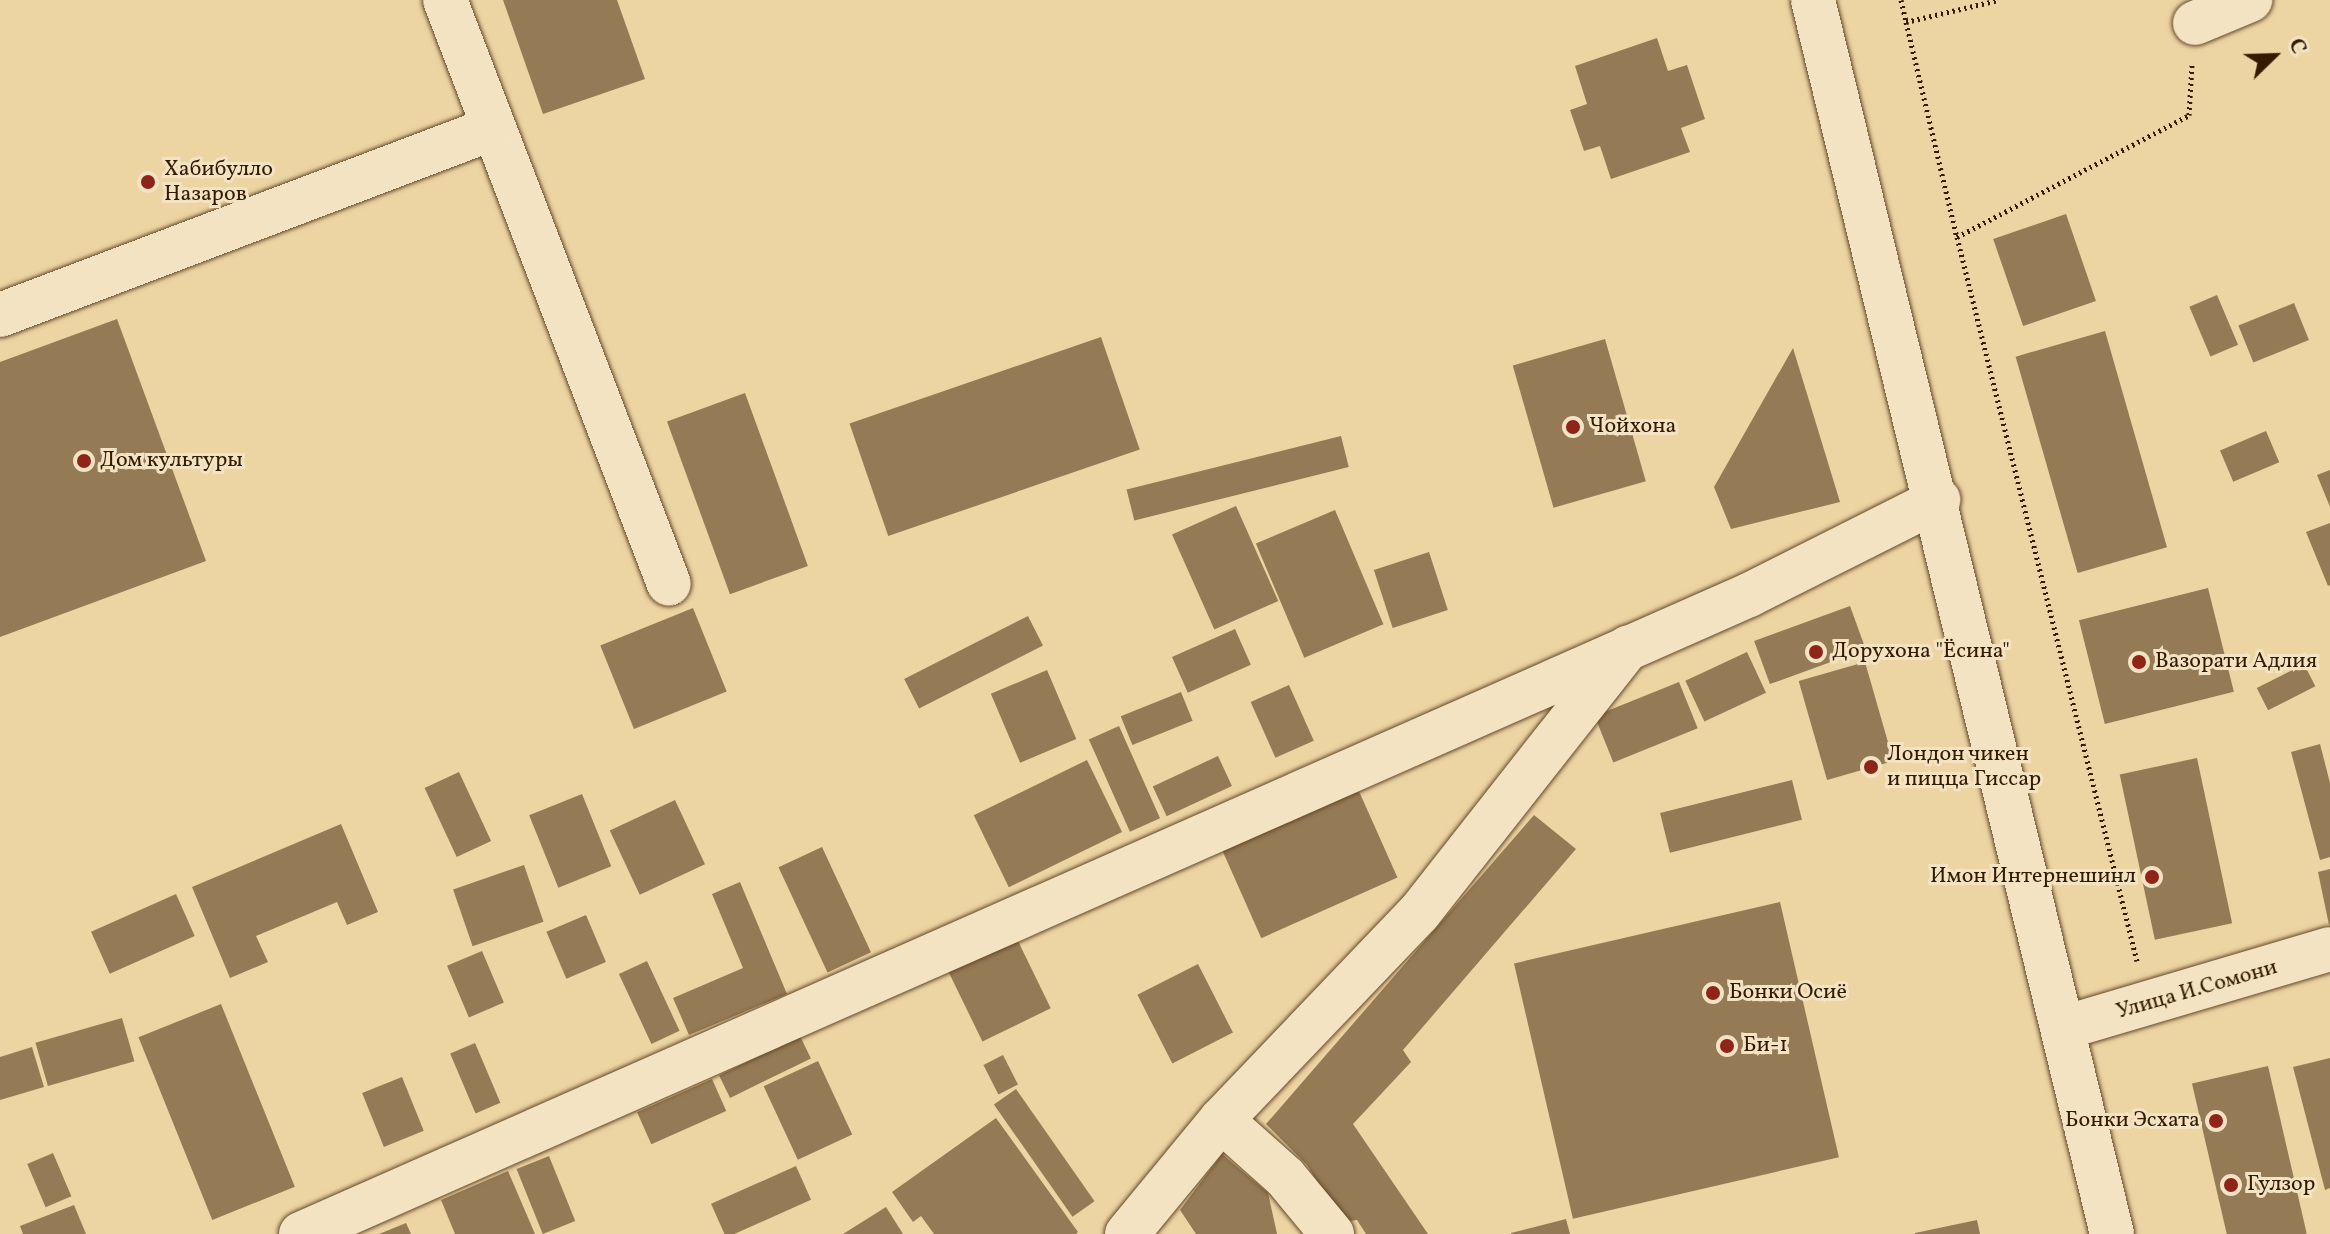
<!DOCTYPE html>
<meta charset="utf-8">
<style>
body{margin:0}
#map{position:relative;width:2330px;height:1234px;overflow:hidden;background:#edd4a3;font-family:Vollkorn,serif}
div>[style]{position:absolute}
[style*='--x']{left:calc(var(--x)*1px);top:calc(var(--y)*1px);width:calc(var(--w)*1px);rotate:calc(var(--a)*1deg)}
.building>*{inset:0;background:#957b55;transform-origin:0 0}
.path>*{height:5px;margin-top:-2.5px;transform-origin:0;background:repeating-linear-gradient(90deg,#351b00 0 2px,transparent 0 6px)}
.roads{filter:drop-shadow(0 0 2px #634929) drop-shadow(0 0 2px #634929)}
.street>*{height:44px;margin:-22px;padding:0 22px;transform-origin:22px;border-radius:22px;background:#f3e3c3}
.secondary>*{height:44px;margin:-22px;padding:0 22px;transform-origin:22px;border-radius:22px;background:#f3e3c3}
.dots>*{width:22px;height:22px;translate:-50% -50%;box-sizing:border-box;border:4px solid #f3e3c3;border-radius:50%}
span{translate:-50% -50%;white-space:nowrap;text-align:center;line-height:1.15;-webkit-text-stroke:6px #f3e3c3;paint-order:stroke}
.poi-label{font-size:22px;color:#351b00}
.left{translate:0 -50%;text-align:left}
.right{translate:-100% -50%;text-align:right}
.street-label{font-size:22px;color:#351b00}
.north{position:absolute;left:2234px;top:16px;width:80px;height:80px;-webkit-text-stroke:6px #f3e3c3;paint-order:stroke;rotate:67deg;font-size:22px;font-weight:700;line-height:32px;text-align:center;color:#351b00}
.north::after{content:'';display:block;margin:auto;width:28px;height:36px;background:#351b00;clip-path:polygon(50% 0,100% 100%,50% 72%,0 100%)}
</style>
<div id="map">
<div class="building">
<i style="clip-path:polygon(503px 0,617px 0,645px 79px,543px 114px)"></i>
<i style="clip-path:polygon(1657px 38px,1668px 71px,1687px 65px,1705px 119px,1681px 128px,1690px 152px,1611px 179px,1600px 146px,1584px 151px,1570px 110px,1587px 104px,1575px 66px)"></i>
<i style="left:2066px;top:214px;width:92px;height:77px;rotate:71deg"></i>
<i style="left:2217px;top:295px;width:54px;height:30px;rotate:67deg"></i>
<i style="left:2294px;top:303px;width:40px;height:60px;rotate:68deg"></i>
<i style="clip-path:polygon(117px 319px,206px 561px,0 637px,0 362px)"></i>
<i style="left:2105px;top:331px;width:225px;height:93px;rotate:74deg"></i>
<i style="left:1101px;top:337px;width:119px;height:266px;rotate:71deg"></i>
<i style="left:1605px;top:339px;width:148px;height:96px;rotate:74deg"></i>
<i style="clip-path:polygon(1793px 348px,1840px 502px,1731px 529px,1714px 487px)"></i>
<i style="left:745px;top:393px;width:184px;height:83px;rotate:70deg"></i>
<i style="left:2266px;top:431px;width:34px;height:50px;rotate:67deg"></i>
<i style="left:1341px;top:436px;width:32px;height:221px;rotate:76deg"></i>
<i style="clip-path:polygon(2330px 470px,2330px 507px,2317px 475px)"></i>
<i style="left:1236px;top:506px;width:104px;height:70px;rotate:66deg"></i>
<i style="left:1335px;top:510px;width:124px;height:86px;rotate:67deg"></i>
<i style="clip-path:polygon(2330px 523px,2330px 585px,2328px 586px,2306px 532px)"></i>
<i style="left:1429px;top:552px;width:61px;height:58px;rotate:72deg"></i>
<i style="left:2208px;top:588px;width:107px;height:133px;rotate:76deg"></i>
<i style="left:1850px;top:606px;width:46px;height:102px;rotate:70deg"></i>
<i style="left:693px;top:608px;width:90px;height:100px;rotate:68deg"></i>
<i style="left:1028px;top:616px;width:33px;height:139px;rotate:63deg"></i>
<i style="left:1235px;top:629px;width:39px;height:69px;rotate:66deg"></i>
<i style="left:1747px;top:652px;width:45px;height:68px;rotate:65deg"></i>
<i style="left:1865px;top:662px;width:103px;height:69px;rotate:74deg"></i>
<i style="left:2304px;top:664px;width:25px;height:53px;rotate:63deg"></i>
<i style="left:1047px;top:670px;width:75px;height:61px;rotate:67deg"></i>
<i style="left:1679px;top:682px;width:50px;height:91px;rotate:68deg"></i>
<i style="left:1289px;top:685px;width:61px;height:42px;rotate:66deg"></i>
<i style="left:1181px;top:692px;width:31px;height:65px;rotate:68deg"></i>
<i style="left:1119px;top:726px;width:101px;height:33px;rotate:66deg"></i>
<i style="clip-path:polygon(2320px 744px,2330px 783px,2330px 857px,2320px 860px,2291px 752px)"></i>
<i style="left:1218px;top:756px;width:33px;height:72px;rotate:65deg"></i>
<i style="left:2197px;top:758px;width:169px;height:79px;rotate:78deg"></i>
<i style="left:1087px;top:760px;width:80px;height:126px;rotate:64deg"></i>
<i style="left:459px;top:772px;width:76px;height:38px;rotate:65deg"></i>
<i style="left:1792px;top:780px;width:41px;height:136px;rotate:76deg"></i>
<i style="left:1358px;top:789px;width:97px;height:149px;rotate:66deg"></i>
<i style="left:582px;top:794px;width:78px;height:57px;rotate:68deg"></i>
<i style="left:675px;top:800px;width:71px;height:72px;rotate:65deg"></i>
<i style="clip-path:polygon(1534px 815px,1576px 849px,1403px 1050px,1411px 1062px,1353px 1124px,1428px 1234px,1366px 1234px,1357px 1220px,1342px 1222px,1307px 1165px,1266px 1124px)"></i>
<i style="clip-path:polygon(341px 824px,378px 912px,347px 925px,337px 902px,256px 936px,268px 962px,230px 978px,192px 887px)"></i>
<i style="left:822px;top:847px;width:116px;height:48px;rotate:65deg"></i>
<i style="left:524px;top:865px;width:60px;height:75px;rotate:71deg"></i>
<i style="clip-path:polygon(2330px 869px,2330px 924px,2329px 925px,2318px 872px)"></i>
<i style="clip-path:polygon(740px 882px,787px 994px,689px 1035px,673px 998px,743px 968px,712px 894px)"></i>
<i style="left:176px;top:894px;width:46px;height:93px;rotate:66deg"></i>
<i style="left:1780px;top:902px;width:262px;height:273px;rotate:77deg"></i>
<i style="left:586px;top:915px;width:51px;height:43px;rotate:67deg"></i>
<i style="left:1017px;top:939px;width:77px;height:76px;rotate:64deg"></i>
<i style="left:482px;top:951px;width:56px;height:38px;rotate:67deg"></i>
<i style="left:647px;top:961px;width:77px;height:31px;rotate:65deg"></i>
<i style="left:1198px;top:964px;width:77px;height:68px;rotate:63deg"></i>
<i style="left:221px;top:1004px;width:197px;height:89px;rotate:68deg"></i>
<i style="left:122px;top:1018px;width:45px;height:90px;rotate:74deg"></i>
<i style="left:800px;top:1036px;width:25px;height:90px;rotate:64deg"></i>
<i style="left:475px;top:1043px;width:65px;height:27px;rotate:67deg"></i>
<i style="clip-path:polygon(32px 1047px,44px 1087px,0 1100px,0 1057px)"></i>
<i style="left:1003px;top:1055px;width:33px;height:22px;rotate:63deg"></i>
<i style="clip-path:polygon(2330px 1058px,2330px 1188px,2325px 1190px,2293px 1067px)"></i>
<i style="left:818px;top:1061px;width:81px;height:60px;rotate:65deg"></i>
<i style="left:2268px;top:1066px;width:172px;height:78px;rotate:77deg"></i>
<i style="left:402px;top:1077px;width:58px;height:43px;rotate:68deg"></i>
<i style="left:712px;top:1079px;width:35px;height:82px;rotate:66deg"></i>
<i style="left:1016px;top:1089px;width:137px;height:27px;rotate:55deg"></i>
<i style="clip-path:polygon(996px 1118px,1078px 1232px,1076px 1234px,934px 1234px,921px 1216px,913px 1222px,892px 1192px)"></i>
<i style="left:53px;top:1153px;width:47px;height:28px;rotate:67deg"></i>
<i style="clip-path:polygon(1222px 1154px,1268px 1193px,1277px 1234px,1196px 1234px,1180px 1210px)"></i>
<i style="left:549px;top:1156px;width:70px;height:35px;rotate:68deg"></i>
<i style="left:796px;top:1166px;width:37px;height:93px;rotate:66deg"></i>
<i style="clip-path:polygon(508px 1171px,535px 1234px,455px 1234px,441px 1200px)"></i>
<i style="clip-path:polygon(74px 1205px,86px 1234px,23px 1234px,20px 1226px)"></i>
<i style="clip-path:polygon(886px 1207px,903px 1234px,843px 1234px)"></i>
<i style="clip-path:polygon(1566px 1219px,1570px 1234px,1511px 1234px,1511px 1233px)"></i>
<i style="clip-path:polygon(1977px 1220px,1980px 1234px,1915px 1234px,1915px 1233px)"></i>
<i style="clip-path:polygon(406px 1223px,411px 1234px,379px 1234px)"></i>
</div>
<div class="path">
<i style="--x:1901;--y:0;--w:23;--a:77"></i>
<i style="--x:1906;--y:22;--w:95;--a:-13.4"></i>
<i style="--x:1906;--y:22;--w:221;--a:76.7"></i>
<i style="--x:2137;--y:961;--w:746;--a:-103.96"></i>
<i style="--x:1957;--y:237;--w:262;--a:-27.7"></i>
<i style="--x:2189;--y:115;--w:50;--a:-86.6"></i>
</div>
<div class="roads">
<div class="street">
<i style="--x:445;--y:0;--w:625;--a:69.02"></i>
<i style="--x:2195;--y:23;--w:60;--a:-22.7"></i>
<i style="--x:0;--y:315;--w:525;--a:-20.75"></i>
<i style="--x:2063;--y:1028;--w:278;--a:-16.5"></i>
<i style="--x:1221;--y:1120;--w:86;--a:41.7"></i>
<i style="--x:1285;--y:1177;--w:74;--a:50.5"></i>
<i style="--x:301;--y:1234;--w:1583;--a:-23.81"></i>
<i style="--x:1749;--y:595;--w:212;--a:-26.7"></i>
<i style="--x:1127;--y:1234;--w:148;--a:-50.5"></i>
<i style="--x:1221;--y:1120;--w:286;--a:-46.3"></i>
<i style="--x:1419;--y:913;--w:338;--a:-51.8"></i>
</div>
<div class="secondary">
<i style="--x:1813;--y:0;--w:1270;--a:76.38"></i>
</div>
</div>
<div class="dots">
<i style="left:148px;top:182px;background:#8f2418"></i>
<i style="left:1573px;top:427px;background:#8f2418"></i>
<i style="left:84px;top:461px;background:#8f2418"></i>
<i style="left:1816px;top:652px;background:#8f2418"></i>
<i style="left:2139px;top:662px;background:#8f2418"></i>
<i style="left:1871px;top:767px;background:#8f2418"></i>
<i style="left:2152px;top:877px;background:#8f2418"></i>
<i style="left:1713px;top:993px;background:#8f2418"></i>
<i style="left:1727px;top:1046px;background:#8f2418"></i>
<i style="left:2216px;top:1121px;background:#8f2418"></i>
<i style="left:2231px;top:1185px;background:#8f2418"></i>
</div>
<div class="poi-label">
<span class="left" style="left:164px;top:182px">Хабибулло<br>Назаров</span>
<span class="left" style="left:1589px;top:427px">Чойхона</span>
<span class="left" style="left:100px;top:461px">Дом культуры</span>
<span class="left" style="left:1832px;top:652px">Дорухона "Ёсина"</span>
<span class="left" style="left:2155px;top:662px">Вазорати Адлия</span>
<span class="left" style="left:1887px;top:767px">Лондон чикен<br>и пицца Гиссар</span>
<span class="right" style="left:2136px;top:877px">Имон Интернешинл</span>
<span class="left" style="left:1729px;top:993px">Бонки Осиё</span>
<span class="left" style="left:1743px;top:1046px">Би-1</span>
<span class="right" style="left:2200px;top:1121px">Бонки Эсхата</span>
<span class="left" style="left:2247px;top:1185px">Гулзор</span>
</div>
<div class="street-label">
<span style="left:2197px;top:990px;rotate:-16deg">Улица И.Сомони</span>
</div>
<div class="north">С</div>
</div>
